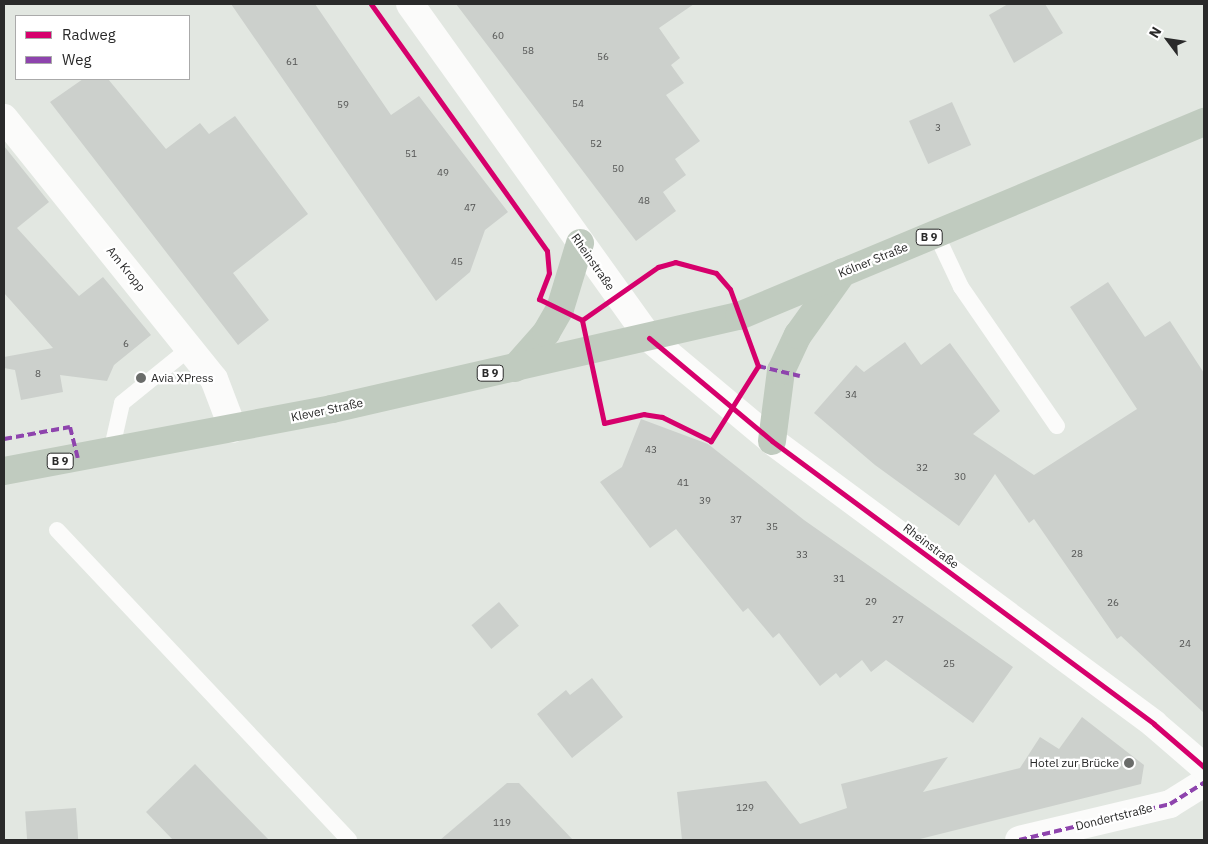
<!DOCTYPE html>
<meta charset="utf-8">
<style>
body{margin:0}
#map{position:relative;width:1208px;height:844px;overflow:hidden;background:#e2e7e1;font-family:"IBM Plex Sans",sans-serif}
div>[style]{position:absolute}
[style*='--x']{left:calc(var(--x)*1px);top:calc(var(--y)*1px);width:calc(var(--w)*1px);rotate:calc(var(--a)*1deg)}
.building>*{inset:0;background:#ccd0cc;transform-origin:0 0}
.service>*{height:16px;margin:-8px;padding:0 8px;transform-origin:8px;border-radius:8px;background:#fbfbfa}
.minor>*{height:28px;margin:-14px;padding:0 14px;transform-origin:14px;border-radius:14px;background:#fbfbfa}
.tertiary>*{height:28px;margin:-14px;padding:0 14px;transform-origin:14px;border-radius:14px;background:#fbfbfa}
.secondary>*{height:28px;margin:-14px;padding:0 14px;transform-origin:14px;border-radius:14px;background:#fbfbfa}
.primary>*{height:28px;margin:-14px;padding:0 14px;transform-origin:14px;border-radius:14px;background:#c0cbbf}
.quiet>*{height:4px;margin-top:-2px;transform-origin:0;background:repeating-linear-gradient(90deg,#8e44ad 0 8px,transparent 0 12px)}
.cycleway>*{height:5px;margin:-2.5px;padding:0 2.5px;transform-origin:2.5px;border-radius:2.5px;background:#d6006c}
.dots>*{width:14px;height:14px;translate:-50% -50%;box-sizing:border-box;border:2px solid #fff;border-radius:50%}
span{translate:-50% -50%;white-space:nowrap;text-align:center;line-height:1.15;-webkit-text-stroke:4.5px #fff;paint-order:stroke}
.number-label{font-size:10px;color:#535453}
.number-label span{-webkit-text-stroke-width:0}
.shield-label span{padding:1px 4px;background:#fff;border:1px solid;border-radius:4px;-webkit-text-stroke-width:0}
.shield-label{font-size:11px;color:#2a2a2a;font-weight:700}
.street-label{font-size:12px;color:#2a2a2a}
.poi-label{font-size:12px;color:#2a2a2a}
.left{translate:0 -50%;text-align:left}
.right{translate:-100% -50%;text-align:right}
.frame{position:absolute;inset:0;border:5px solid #2a2a2a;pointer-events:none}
.legend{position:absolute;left:15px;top:15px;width:175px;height:65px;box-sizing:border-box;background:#fff;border:1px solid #aaa;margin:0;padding:6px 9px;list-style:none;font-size:15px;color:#2a2a2a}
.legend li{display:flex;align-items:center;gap:10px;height:25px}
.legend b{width:25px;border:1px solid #aaa}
.north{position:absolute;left:1143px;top:15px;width:50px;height:50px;-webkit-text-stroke:4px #fff;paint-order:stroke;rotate:301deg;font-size:14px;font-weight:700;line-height:20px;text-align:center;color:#2a2a2a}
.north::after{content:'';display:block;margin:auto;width:18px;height:22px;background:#2a2a2a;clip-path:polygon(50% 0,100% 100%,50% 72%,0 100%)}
</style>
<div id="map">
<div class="building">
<i style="clip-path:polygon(231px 4px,315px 4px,391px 115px,419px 96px,508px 212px,485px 230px,470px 272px,436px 301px)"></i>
<i style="clip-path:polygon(456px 4px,694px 4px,659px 28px,680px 58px,671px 65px,684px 83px,666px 95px,700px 141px,675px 159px,686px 175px,663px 192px,676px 211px,636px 241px)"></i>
<i style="clip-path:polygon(1008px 4px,1045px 4px,1063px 33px,1014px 63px,989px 15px)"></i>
<i style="clip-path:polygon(83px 79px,108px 79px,166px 149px,200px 123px,209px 134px,235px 116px,308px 214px,233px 273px,269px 320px,238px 345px,50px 102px)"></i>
<i style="left:952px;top:102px;width:47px;height:47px;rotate:66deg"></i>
<i style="clip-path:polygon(4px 146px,49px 202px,17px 228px,79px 296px,103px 277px,151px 335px,114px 365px,107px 381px,60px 375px,63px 392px,21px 400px,15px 370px,4px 368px,4px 357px,53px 348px,4px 293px)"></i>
<i style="clip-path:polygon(1108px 282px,1145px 337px,1170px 321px,1204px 373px,1204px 713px,1121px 636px,1117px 639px,1034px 519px,1029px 523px,995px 474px,959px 526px,875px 465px,814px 413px,856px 365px,864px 372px,905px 342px,921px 365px,950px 343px,1000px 411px,973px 434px,1034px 475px,1137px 409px,1070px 307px)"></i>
<i style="clip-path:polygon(641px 419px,708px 444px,804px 520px,1013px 667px,973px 723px,886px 660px,871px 672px,862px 660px,840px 678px,836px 673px,820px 686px,779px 633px,773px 638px,748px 608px,743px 612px,676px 529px,650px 548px,600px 482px,622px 467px)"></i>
<i style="left:499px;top:602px;width:31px;height:36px;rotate:50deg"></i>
<i style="clip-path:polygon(592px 678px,623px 717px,572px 758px,537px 714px,566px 690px,570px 695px)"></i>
<i style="clip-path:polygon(1082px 717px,1144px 765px,1141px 784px,916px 840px,682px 840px,677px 792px,766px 781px,800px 824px,847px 808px,841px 784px,948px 757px,923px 792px,1020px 768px,1040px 737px,1059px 749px)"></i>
<i style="clip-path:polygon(195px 764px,220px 790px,269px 840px,173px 840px,146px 812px)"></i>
<i style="clip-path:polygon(507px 783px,519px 783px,573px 840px,440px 840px)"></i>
<i style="left:76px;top:808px;width:32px;height:51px;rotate:86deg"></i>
</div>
<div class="service">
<i style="--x:936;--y:234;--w:59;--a:64.7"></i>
<i style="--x:961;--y:287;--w:169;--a:55.4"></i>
<i style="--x:111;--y:452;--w:50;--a:-77.3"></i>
<i style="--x:122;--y:403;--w:87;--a:-39"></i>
<i style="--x:57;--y:530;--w:426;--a:46.7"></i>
</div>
<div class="minor">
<i style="--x:4;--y:118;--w:335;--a:51.2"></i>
<i style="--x:214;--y:379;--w:53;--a:69.2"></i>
<i style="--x:1019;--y:840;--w:155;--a:-13.4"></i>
<i style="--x:1170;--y:804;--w:40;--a:-32"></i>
</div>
<div class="tertiary">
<i style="--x:649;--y:338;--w:160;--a:39.9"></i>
<i style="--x:772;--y:441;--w:475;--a:36.5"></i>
<i style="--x:1154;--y:724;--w:66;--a:40.7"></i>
</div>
<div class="secondary">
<i style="--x:410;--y:4;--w:411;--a:54.4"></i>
</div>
<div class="primary">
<i style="--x:515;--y:368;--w:47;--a:-48.5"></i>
<i style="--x:546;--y:333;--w:28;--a:-60"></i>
<i style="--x:560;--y:309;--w:69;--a:-73.1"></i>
<i style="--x:772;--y:441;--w:71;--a:-82.7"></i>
<i style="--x:781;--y:371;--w:40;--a:-65"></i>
<i style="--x:798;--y:335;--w:77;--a:-54.5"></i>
<i style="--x:4;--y:471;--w:334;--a:-10.7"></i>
<i style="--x:332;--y:409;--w:417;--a:-12.9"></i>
<i style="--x:739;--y:316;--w:504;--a:-22.65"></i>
</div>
<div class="quiet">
<i style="--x:758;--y:366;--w:43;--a:13.4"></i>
<i style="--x:4;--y:439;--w:67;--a:-10.3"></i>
<i style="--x:70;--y:427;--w:32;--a:76"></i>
<i style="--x:1019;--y:840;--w:155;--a:-13.4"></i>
<i style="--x:1170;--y:804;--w:40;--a:-32"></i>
</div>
<div class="cycleway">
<i style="--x:371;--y:4;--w:303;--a:54.5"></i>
<i style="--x:547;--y:251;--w:22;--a:85"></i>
<i style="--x:549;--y:273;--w:28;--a:111"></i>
<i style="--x:539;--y:299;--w:48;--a:26"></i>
<i style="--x:675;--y:262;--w:42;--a:15"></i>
<i style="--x:716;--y:273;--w:21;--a:49"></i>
<i style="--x:730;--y:289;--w:82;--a:70"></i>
<i style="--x:758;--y:366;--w:89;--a:122.1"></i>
<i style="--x:711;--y:441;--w:55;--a:-153.9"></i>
<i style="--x:662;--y:417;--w:18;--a:-171"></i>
<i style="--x:644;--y:414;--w:41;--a:167.3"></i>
<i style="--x:604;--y:423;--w:105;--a:-102.1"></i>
<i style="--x:582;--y:320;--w:93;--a:-34.9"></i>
<i style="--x:658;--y:267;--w:18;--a:-16"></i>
<i style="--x:649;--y:338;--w:160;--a:39.9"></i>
<i style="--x:772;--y:441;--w:475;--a:36.5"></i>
<i style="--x:1154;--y:724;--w:66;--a:40.7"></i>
</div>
<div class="dots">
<i style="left:141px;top:378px;background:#6a6c6a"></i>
<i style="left:1129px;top:763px;background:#6a6c6a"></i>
</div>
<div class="number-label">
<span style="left:498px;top:36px">60</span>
<span style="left:528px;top:51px">58</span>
<span style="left:603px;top:57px">56</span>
<span style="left:292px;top:62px">61</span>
<span style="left:578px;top:104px">54</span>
<span style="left:343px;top:105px">59</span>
<span style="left:938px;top:128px">3</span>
<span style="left:596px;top:144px">52</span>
<span style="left:411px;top:154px">51</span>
<span style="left:618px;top:169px">50</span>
<span style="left:443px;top:173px">49</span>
<span style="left:644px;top:201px">48</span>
<span style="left:470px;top:208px">47</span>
<span style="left:457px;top:262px">45</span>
<span style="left:126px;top:344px">6</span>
<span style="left:38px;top:374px">8</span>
<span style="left:851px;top:395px">34</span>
<span style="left:651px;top:450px">43</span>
<span style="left:922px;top:468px">32</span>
<span style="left:960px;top:477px">30</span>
<span style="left:683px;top:483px">41</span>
<span style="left:705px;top:501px">39</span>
<span style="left:736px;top:520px">37</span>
<span style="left:772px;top:527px">35</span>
<span style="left:1077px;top:554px">28</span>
<span style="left:802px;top:555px">33</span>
<span style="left:839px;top:579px">31</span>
<span style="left:871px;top:602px">29</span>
<span style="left:1113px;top:603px">26</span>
<span style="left:898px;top:620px">27</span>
<span style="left:1185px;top:644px">24</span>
<span style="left:949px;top:664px">25</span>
<span style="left:745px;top:808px">129</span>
<span style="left:502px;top:823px">119</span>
</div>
<div class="shield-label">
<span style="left:929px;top:237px">B 9</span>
<span style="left:490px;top:373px">B 9</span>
<span style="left:60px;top:461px">B 9</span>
</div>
<div class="street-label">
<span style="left:873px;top:260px;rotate:-22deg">Kölner Straße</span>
<span style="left:593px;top:262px;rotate:55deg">Rheinstraße</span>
<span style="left:126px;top:269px;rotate:51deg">Am Kropp</span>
<span style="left:327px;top:410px;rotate:-12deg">Klever Straße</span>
<span style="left:931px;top:546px;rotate:37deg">Rheinstraße</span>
<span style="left:1114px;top:817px;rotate:-14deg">Dondertstraße</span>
</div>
<div class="poi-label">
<span class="left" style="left:151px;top:378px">Avia XPress</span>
<span class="right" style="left:1119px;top:763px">Hotel zur Brücke</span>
</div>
<div class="frame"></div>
<ul class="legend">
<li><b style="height:6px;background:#d6006c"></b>Radweg</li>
<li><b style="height:6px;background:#8e44ad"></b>Weg</li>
</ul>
<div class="north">N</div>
</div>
